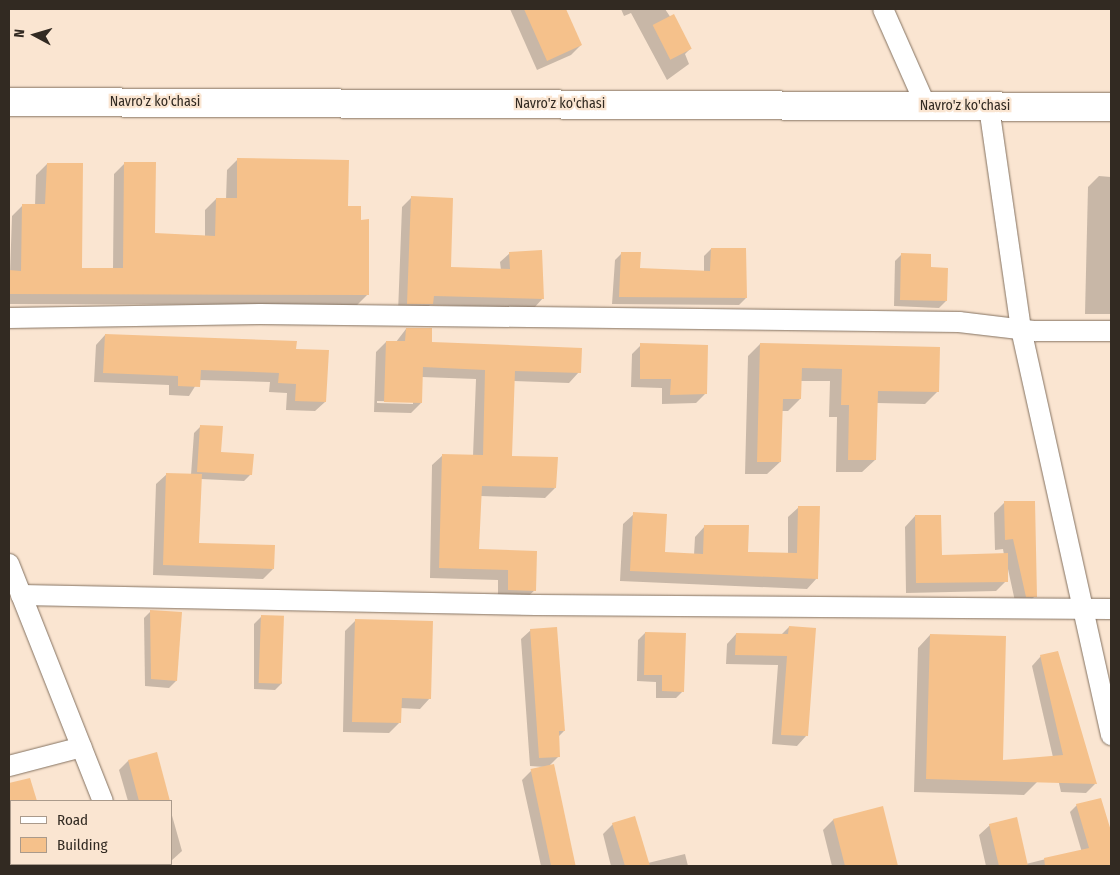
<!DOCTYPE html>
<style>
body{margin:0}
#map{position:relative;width:1120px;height:875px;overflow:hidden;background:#fae5d1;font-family:"Fira Sans Condensed",sans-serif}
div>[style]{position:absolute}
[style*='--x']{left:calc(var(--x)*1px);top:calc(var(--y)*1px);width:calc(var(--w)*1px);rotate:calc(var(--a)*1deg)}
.shadow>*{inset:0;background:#0003}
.building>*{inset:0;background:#f5c18b;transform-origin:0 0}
.roads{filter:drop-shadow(0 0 1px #847261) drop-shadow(0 0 1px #847261)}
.street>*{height:20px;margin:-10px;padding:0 10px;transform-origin:10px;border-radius:10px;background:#fff}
.secondary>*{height:28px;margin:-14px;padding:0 14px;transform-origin:14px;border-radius:14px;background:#fff}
span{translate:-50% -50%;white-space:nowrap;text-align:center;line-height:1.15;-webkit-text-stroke:4.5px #fae5d1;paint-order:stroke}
.street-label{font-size:14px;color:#322a22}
.frame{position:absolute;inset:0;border:10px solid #322a22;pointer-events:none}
.legend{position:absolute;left:10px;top:800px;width:162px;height:65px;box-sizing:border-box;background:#fae5d1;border:1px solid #aa9a8b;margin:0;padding:6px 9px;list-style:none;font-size:15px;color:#322a22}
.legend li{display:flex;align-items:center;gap:10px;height:25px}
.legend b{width:25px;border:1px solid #aa9a8b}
.north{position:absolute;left:10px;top:10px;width:50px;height:50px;-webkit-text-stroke:4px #fae5d1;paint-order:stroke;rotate:276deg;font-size:14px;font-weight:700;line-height:20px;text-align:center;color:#322a22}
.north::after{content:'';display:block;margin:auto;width:18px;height:22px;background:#322a22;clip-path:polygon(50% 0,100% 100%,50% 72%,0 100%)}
</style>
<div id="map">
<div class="shadow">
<i style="clip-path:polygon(510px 9px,565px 9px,581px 45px,571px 55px,537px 70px)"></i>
<i style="clip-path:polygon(621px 9px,665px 9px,691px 48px,685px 54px,689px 64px,667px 80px,631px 13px,624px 16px)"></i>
<i style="clip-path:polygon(238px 159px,346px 207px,360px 222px,368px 294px,357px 305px,9px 304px,12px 216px,23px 205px,35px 206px,36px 175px,47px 164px,80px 269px,113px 269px,114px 174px,125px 163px,154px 234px,205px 236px,205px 210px,216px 199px,226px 200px,227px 170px)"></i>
<i style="clip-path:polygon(1099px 176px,1111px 177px,1111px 314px,1085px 314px,1088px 187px)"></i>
<i style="clip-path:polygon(411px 198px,449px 268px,501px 270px,500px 262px,510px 253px,543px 298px,534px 308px,430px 305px,423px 313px,398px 313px,402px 207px)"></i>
<i style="clip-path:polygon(711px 249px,746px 298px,739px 305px,612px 304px,615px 260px,622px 253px,639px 269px,704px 272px,704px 256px)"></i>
<i style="clip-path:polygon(902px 254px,929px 268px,946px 301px,939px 308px,894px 306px,895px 261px)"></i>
<i style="clip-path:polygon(evenodd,406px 329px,430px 344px,579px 372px,569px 383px,514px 381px,511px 457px,555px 488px,545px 498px,480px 496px,478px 551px,536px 552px,535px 590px,524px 600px,498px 599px,498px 580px,430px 578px,432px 465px,443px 455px,473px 456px,476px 379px,422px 377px,421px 403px,411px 413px,374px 412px,376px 352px,386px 342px,396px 342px,406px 329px,377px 401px,413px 402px,413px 404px,377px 403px,377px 401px)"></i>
<i style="clip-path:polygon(105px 335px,295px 350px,325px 402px,315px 411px,286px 410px,287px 393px,269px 392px,270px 382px,199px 380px,189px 396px,169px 395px,169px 385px,94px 382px,96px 345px)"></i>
<i style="clip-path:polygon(760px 344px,938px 391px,925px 404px,876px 403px,875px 460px,862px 472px,836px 472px,837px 417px,829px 417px,830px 381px,800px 381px,800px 399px,788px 411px,781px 411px,780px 462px,767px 474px,745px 474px,748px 356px)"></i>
<i style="clip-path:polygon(641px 345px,705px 394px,696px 403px,662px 404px,662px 388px,631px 387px,632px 354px)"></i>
<i style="clip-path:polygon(201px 426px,220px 453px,251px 474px,244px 481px,201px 479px,198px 544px,273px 569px,263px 579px,153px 575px,156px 484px,167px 474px,191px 475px,194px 433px)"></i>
<i style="clip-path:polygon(1005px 502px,1035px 596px,1025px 606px,1016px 606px,1008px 569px,1006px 581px,996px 591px,906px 593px,905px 527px,915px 516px,940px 556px,1004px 555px,1003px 549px,995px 550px,994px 513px)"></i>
<i style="clip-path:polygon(799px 507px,817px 578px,807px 589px,620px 581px,623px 524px,634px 514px,664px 553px,694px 555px,695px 537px,705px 526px,747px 553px,788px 554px,788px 517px)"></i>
<i style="clip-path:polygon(151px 611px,176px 681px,169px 688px,145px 686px,144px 618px)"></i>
<i style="clip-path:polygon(261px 617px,282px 683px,275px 690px,254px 689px,254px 624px)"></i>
<i style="clip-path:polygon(356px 620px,430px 698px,420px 709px,400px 708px,400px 722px,389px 733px,343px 732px,345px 631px)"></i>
<i style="clip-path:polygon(789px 627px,814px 629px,806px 736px,797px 746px,772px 744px,778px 665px,726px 664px,727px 644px,736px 634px,781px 635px)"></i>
<i style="clip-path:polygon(531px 630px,564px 731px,558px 737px,559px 756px,549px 766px,553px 765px,575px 866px,541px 866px,522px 780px,532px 770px,545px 767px,530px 766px,521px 639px)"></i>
<i style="clip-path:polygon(645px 633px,683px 691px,676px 698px,656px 698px,656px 682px,637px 681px,638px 640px)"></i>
<i style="clip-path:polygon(930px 635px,1002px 761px,1037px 782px,1024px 795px,914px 792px,918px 648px)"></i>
<i style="clip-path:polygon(1041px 656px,1095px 784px,1086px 793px,1061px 792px,1032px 666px)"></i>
<i style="clip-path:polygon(156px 754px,169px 801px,128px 801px,119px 770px,128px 761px)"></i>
<i style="clip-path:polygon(29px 779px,36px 801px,11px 801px,9px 824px,9px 785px)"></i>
<i style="clip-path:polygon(1100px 800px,1111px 835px,1111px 866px,1086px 866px,1070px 812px,1077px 805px)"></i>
<i style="clip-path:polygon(882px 808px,897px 866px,832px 866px,823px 830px,833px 820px)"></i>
<i style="clip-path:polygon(171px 812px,182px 851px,171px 861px)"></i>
<i style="clip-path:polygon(613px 824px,648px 863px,685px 854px,688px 866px,611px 866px,603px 834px)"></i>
<i style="clip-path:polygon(990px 825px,1026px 864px,1054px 857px,1056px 866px,986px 866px,979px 835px)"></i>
<i style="clip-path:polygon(144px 864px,160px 864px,150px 866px)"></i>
</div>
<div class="building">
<i style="clip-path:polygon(524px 9px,566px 9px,582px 45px,547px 61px)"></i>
<i style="left:674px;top:14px;width:39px;height:24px;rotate:63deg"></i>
<i style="clip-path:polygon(237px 158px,349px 160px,348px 206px,361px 206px,361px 220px,369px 219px,369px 295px,9px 294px,9px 270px,21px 271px,22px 204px,45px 204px,47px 163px,83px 163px,82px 268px,123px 268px,124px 162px,156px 162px,155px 233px,215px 236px,216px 198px,237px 198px)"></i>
<i style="clip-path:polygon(411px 196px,453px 198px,451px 267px,510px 269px,509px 252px,542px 250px,544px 299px,434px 296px,433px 304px,407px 304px)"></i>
<i style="clip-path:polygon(711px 248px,746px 248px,747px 298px,619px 297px,621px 252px,641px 252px,640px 268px,710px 271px)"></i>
<i style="clip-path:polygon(901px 253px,931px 254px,931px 267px,948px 268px,947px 301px,900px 300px)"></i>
<i style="clip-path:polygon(406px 328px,432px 328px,432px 342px,582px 348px,581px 373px,515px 371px,512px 456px,558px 457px,556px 488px,482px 486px,479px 549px,537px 551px,536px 591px,508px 590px,508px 570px,439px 568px,442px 454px,483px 455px,485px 370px,423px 367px,422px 403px,384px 402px,386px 341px,405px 341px)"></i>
<i style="clip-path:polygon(105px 334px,297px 341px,296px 349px,329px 350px,326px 402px,295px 401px,296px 384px,278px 383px,279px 373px,201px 370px,200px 387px,178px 386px,178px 376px,103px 373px)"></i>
<i style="clip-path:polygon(640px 343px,708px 345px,707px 394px,670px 395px,671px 379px,640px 379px)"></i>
<i style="clip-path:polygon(760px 343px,940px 347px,939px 392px,878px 391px,876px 460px,848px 460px,849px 405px,841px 405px,842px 369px,802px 368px,801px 399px,783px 399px,781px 462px,757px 462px)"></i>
<i style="clip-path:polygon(200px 425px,223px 426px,221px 452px,254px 454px,252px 475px,197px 472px)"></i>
<i style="clip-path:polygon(166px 473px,202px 474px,199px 543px,275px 545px,274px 569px,163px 565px)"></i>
<i style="clip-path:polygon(1004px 501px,1035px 501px,1037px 597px,1026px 597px,1013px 539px,1005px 540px)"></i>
<i style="clip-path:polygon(798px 506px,820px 506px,818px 579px,630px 571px,633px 512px,667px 514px,665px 552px,703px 554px,704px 525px,749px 525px,748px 552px,797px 553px)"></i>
<i style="clip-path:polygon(915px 515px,941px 515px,942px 555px,1008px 553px,1008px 582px,916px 583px)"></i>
<i style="clip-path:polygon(150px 610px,182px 612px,177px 681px,151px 679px)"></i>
<i style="left:261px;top:615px;width:23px;height:68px;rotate:2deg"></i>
<i style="clip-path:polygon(355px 619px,433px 621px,431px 699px,402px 698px,401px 723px,352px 722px)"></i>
<i style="clip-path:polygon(789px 626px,816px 628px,808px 736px,781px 735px,787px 656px,735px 655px,736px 633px,788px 634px)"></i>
<i style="clip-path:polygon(557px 627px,565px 731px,559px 731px,560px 757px,539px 758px,530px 629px)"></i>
<i style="clip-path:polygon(645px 632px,686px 633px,684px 692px,662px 691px,662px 675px,644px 675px)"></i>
<i style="clip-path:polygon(930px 634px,1006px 636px,1003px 760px,1063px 755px,1040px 655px,1058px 651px,1097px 784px,926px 779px)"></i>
<i style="clip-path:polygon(157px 752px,170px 801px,139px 801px,128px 760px)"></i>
<i style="left:554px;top:764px;width:104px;height:24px;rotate:78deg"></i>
<i style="clip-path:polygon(30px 778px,37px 801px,9px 801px,9px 783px)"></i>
<i style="clip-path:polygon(1101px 798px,1111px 831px,1111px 866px,1045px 866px,1044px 858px,1089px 848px,1076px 804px)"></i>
<i style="clip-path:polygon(883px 806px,898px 866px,845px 866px,833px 819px)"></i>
<i style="clip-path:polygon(635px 816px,650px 866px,625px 866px,612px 823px)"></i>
<i style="clip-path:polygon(1017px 817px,1028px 866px,999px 866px,989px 824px)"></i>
</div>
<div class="roads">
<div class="street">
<i style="--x:883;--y:9;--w:106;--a:66.1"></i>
<i style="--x:989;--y:107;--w:224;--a:81.8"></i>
<i style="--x:1021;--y:329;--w:416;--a:77.5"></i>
<i style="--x:9;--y:318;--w:251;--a:-0.9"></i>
<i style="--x:260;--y:314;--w:699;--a:0.66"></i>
<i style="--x:959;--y:322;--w:77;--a:6.8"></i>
<i style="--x:1035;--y:331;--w:76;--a:0"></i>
<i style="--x:9;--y:564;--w:255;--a:68.4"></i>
<i style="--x:21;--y:595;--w:515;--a:1.11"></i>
<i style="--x:536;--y:605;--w:575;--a:0.4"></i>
<i style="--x:9;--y:766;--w:75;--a:-14.6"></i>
<i style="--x:128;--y:864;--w:2;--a:63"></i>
</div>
<div class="secondary">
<i style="--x:9;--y:102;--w:1102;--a:0.26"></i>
</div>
</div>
<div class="street-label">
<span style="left:155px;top:102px">Navro'z ko'chasi</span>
<span style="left:560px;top:104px">Navro'z ko'chasi</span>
<span style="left:965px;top:106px">Navro'z ko'chasi</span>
</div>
<div class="frame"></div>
<ul class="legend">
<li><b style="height:6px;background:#fff"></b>Road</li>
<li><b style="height:14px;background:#f5c18b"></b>Building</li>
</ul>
<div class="north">N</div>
</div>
